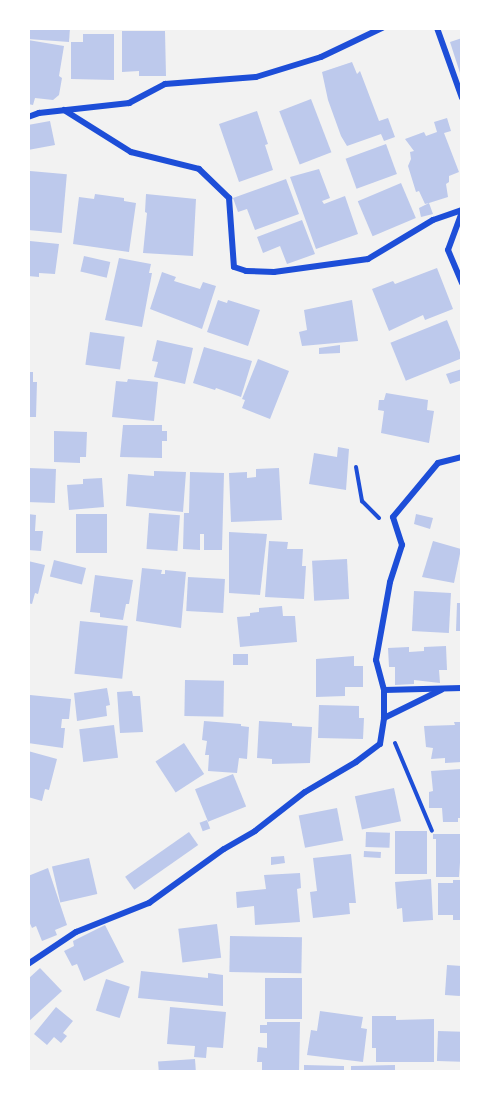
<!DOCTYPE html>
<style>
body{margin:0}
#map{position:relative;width:490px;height:1100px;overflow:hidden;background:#f2f2f2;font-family:Manrope,sans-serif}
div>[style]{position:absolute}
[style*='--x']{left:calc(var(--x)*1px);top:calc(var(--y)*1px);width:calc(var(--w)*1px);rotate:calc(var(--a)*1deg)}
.building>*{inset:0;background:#bdc9ec;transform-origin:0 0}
.path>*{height:4px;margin:-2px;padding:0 2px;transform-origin:2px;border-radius:2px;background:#1d4ed8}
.minor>*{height:6px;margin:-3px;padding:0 3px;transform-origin:3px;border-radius:3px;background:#1d4ed8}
span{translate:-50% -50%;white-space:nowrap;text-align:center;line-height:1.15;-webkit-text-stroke:5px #fff;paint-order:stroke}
.frame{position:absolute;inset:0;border:30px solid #fff;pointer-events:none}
</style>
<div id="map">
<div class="building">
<i style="clip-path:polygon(28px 28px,70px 28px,69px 42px,28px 39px)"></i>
<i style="clip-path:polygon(122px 31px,165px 31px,166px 76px,139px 76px,139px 71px,122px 72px)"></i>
<i style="clip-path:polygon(83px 34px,114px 34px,114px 80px,71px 79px,71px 42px,83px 42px)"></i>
<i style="clip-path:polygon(462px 38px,462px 76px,461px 76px,450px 42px)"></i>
<i style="clip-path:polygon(28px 40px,64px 46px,59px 76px,62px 78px,59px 95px,53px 100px,35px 98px,33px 105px,28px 104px)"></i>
<i style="clip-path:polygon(352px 62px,357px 74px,360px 71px,379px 121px,388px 118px,395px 137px,384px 141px,381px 134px,347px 146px,341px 136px,328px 100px,322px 72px)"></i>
<i style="left:311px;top:99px;width:57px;height:34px;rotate:69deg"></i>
<i style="clip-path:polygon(257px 111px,268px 144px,265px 145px,273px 170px,239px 182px,219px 124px)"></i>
<i style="clip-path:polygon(447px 118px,451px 131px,444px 133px,459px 172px,449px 176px,449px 182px,446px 184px,448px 197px,429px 203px,433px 214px,421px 217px,419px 208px,429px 203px,425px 204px,419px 191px,416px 192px,408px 166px,411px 159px,410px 152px,414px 151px,405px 139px,424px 132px,426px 136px,437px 132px,434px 122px)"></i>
<i style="clip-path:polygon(50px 121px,55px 145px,28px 150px,28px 125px)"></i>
<i style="left:386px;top:144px;width:32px;height:43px;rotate:70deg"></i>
<i style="clip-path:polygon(319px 169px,330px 198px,322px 201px,324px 204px,345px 196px,358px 234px,316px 249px,290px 177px)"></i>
<i style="left:30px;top:171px;width:37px;height:59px;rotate:5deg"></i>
<i style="clip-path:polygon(286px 179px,299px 214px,255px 230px,247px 209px,238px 212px,233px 198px)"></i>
<i style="left:401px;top:183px;width:38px;height:47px;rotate:67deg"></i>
<i style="clip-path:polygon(95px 194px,124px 198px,124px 201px,136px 203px,129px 252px,73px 244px,79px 197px,94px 199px)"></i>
<i style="clip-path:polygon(146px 194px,196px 199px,193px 256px,143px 253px,147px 213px,145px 212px)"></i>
<i style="clip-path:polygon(302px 220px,315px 254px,287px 264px,280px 246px,263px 253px,257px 237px)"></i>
<i style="clip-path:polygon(30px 241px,59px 244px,55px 274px,39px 273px,39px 277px,28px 276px)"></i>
<i style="left:84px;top:256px;width:27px;height:16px;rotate:13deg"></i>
<i style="clip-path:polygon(119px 258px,151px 264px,149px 273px,152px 273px,142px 327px,105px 320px)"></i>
<i style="clip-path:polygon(437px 268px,453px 309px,425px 320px,423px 315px,389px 331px,372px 289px,393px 281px,395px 284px)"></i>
<i style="clip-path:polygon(162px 272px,176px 277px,174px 281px,200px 289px,203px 282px,216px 286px,202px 329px,150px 309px)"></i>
<i style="clip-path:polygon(218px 300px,227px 303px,228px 300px,260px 310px,248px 346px,207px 332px)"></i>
<i style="clip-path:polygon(352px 300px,358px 341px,302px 346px,299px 332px,307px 330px,304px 310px)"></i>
<i style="left:447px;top:320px;width:41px;height:61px;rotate:68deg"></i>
<i style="left:90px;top:332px;width:35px;height:33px;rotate:8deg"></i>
<i style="clip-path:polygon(157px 340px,193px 348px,185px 384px,154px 377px,158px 362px,152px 361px)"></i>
<i style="clip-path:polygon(340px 345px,340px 353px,319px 354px,319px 348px)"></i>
<i style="clip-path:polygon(204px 347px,252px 361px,241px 397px,216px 388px,215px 390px,193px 383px)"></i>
<i style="clip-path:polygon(258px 359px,289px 371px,270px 419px,242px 408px,245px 400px,242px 399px)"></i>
<i style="clip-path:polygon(462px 369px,462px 380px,450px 384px,446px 374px)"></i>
<i style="clip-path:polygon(28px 372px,33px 372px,33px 382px,37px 382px,36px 417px,28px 417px)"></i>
<i style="clip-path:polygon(128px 379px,158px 382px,154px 421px,112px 417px,116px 381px,127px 382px)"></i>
<i style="clip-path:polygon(386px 393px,428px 400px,427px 410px,434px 411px,429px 443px,381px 433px,384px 411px,378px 410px,379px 400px,384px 400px)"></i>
<i style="clip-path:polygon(123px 425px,162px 425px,162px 431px,167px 431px,167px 441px,162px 441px,162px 458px,120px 457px)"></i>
<i style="clip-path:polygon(54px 431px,87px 432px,86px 457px,80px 457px,80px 463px,54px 462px)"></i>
<i style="clip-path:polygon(338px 447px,349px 449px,346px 490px,309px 484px,314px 453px,337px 457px)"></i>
<i style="left:28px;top:468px;width:28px;height:34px;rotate:2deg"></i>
<i style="clip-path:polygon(279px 468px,282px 520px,231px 522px,229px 473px,247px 472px,247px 478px,256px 477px,256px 469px)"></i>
<i style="clip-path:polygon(154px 471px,186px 472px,183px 512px,126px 506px,128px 474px,154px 476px)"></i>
<i style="clip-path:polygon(190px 472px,224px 473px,222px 550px,204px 550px,204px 534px,200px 534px,200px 550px,183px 549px,184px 513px,189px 513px)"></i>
<i style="clip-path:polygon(102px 478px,104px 507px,69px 510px,67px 485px,83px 484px,83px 479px)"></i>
<i style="left:149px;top:513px;width:31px;height:36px;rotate:4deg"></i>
<i style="clip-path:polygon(28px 514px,36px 515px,35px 531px,43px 531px,41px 551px,28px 550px)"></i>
<i style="left:76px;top:514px;width:31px;height:39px"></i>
<i style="clip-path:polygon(416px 514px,433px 518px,430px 529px,414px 524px)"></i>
<i style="clip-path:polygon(229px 532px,267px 534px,260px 595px,229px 593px)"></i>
<i style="clip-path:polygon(269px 541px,288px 542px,287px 549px,303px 549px,302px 566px,306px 566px,304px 599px,265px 597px)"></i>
<i style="clip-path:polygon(433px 541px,461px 549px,454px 583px,422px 577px)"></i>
<i style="left:347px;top:559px;width:40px;height:35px;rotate:87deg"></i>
<i style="left:54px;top:560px;width:33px;height:17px;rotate:14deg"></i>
<i style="clip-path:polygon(28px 561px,45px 565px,38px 594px,35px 593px,32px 604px,28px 603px)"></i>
<i style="clip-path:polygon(142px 568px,162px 570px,161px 574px,165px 574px,165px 570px,186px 572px,181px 628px,136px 621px)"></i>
<i style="clip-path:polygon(95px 575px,133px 580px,129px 604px,126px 604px,123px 620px,100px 617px,100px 613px,90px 612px)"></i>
<i style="left:188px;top:577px;width:37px;height:34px;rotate:3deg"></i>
<i style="left:414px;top:591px;width:37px;height:40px;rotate:3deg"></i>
<i style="clip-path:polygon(457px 603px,462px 603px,462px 631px,456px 631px)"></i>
<i style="clip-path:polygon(282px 606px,283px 616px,295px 616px,297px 642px,240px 647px,237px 617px,250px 616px,250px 613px,259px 612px,259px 608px)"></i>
<i style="left:80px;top:621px;width:48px;height:53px;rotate:6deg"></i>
<i style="clip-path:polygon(446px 646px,447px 670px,439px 670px,440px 683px,414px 680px,414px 684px,395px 685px,395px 667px,389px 667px,388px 648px,409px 647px,409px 652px,424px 651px,424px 647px)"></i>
<i style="left:233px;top:654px;width:15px;height:11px"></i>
<i style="clip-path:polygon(354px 656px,354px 666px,363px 666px,363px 687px,345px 687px,345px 696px,316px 697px,316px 659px)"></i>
<i style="left:185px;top:680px;width:39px;height:36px;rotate:1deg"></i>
<i style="clip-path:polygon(107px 688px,110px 705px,106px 706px,107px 716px,77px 721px,74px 693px)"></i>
<i style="clip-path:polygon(132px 691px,133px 696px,140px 696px,143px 732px,120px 733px,117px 692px)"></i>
<i style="clip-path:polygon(30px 695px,71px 699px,69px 719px,62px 719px,61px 728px,65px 728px,63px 748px,28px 743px)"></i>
<i style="clip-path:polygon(319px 705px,359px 706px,359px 718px,364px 718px,363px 739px,318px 738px)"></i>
<i style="clip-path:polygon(204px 721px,241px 724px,241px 726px,249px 727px,247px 759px,239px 758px,237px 773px,208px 771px,209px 755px,205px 755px,207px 741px,202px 740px)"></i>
<i style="clip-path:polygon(259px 721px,292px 723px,292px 726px,312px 727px,310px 763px,272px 764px,272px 759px,257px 758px)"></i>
<i style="clip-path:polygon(454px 722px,462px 722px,462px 762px,445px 763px,445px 758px,431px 759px,433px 748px,426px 747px,424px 726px,455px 725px)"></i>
<i style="left:114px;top:725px;width:33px;height:35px;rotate:83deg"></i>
<i style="left:184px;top:743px;width:37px;height:34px;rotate:57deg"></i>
<i style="clip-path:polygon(28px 751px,57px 759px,49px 790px,45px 789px,42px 801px,28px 797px)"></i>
<i style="clip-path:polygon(461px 769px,462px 818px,458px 818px,458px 822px,443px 822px,442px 808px,429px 808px,429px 792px,433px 791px,431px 771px)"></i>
<i style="left:233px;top:774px;width:35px;height:41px;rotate:68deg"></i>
<i style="left:394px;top:788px;width:34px;height:40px;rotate:78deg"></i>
<i style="left:337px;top:808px;width:33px;height:39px;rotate:79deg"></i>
<i style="left:207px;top:820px;width:9px;height:8px;rotate:69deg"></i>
<i style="left:395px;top:831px;width:32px;height:43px"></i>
<i style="left:189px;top:832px;width:16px;height:78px;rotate:55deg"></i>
<i style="left:366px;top:832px;width:24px;height:15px;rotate:2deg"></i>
<i style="clip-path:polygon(433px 834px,462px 834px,459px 877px,436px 877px,436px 839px,433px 839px)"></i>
<i style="left:364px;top:851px;width:17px;height:6px;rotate:3deg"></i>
<i style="clip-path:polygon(351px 854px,356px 903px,349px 903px,350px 914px,313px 918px,310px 892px,317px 891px,313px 858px)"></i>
<i style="clip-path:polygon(284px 856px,285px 863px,271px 865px,271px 857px)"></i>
<i style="left:89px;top:858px;width:37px;height:38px;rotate:77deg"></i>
<i style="clip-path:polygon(48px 868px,67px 925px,55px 930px,57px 935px,42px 941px,36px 926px,32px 928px,28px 919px,28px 876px)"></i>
<i style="clip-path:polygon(300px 873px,301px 888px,297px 889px,300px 922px,255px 925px,254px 906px,237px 908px,236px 892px,266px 889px,264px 875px)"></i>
<i style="clip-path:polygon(431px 879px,433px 920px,403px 922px,402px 908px,397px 909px,395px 882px)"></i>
<i style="clip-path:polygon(453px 880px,462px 880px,462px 920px,453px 920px,453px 915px,438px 915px,438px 883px,453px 883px)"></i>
<i style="left:217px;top:924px;width:34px;height:39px;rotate:83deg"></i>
<i style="clip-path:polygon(105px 925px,124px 962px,84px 981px,77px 964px,72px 966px,64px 951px,74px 946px,73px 941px)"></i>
<i style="left:230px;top:936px;width:72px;height:36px;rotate:1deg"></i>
<i style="left:447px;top:965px;width:15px;height:30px;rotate:4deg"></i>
<i style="clip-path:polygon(40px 968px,62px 991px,28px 1022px,28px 979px)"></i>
<i style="clip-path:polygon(141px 971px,208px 978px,208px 973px,223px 975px,223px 1006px,138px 998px)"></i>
<i style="left:265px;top:978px;width:37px;height:41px"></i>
<i style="left:106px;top:979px;width:25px;height:33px;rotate:18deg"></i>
<i style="clip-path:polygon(56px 1007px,73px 1021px,63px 1033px,67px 1036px,61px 1043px,54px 1037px,47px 1045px,34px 1034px)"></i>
<i style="clip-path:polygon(170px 1007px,226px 1012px,223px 1048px,207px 1047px,206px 1058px,194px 1057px,195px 1046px,167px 1044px)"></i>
<i style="clip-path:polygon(320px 1011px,363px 1017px,361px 1028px,367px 1029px,363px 1062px,307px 1055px,311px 1030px,317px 1031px)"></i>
<i style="clip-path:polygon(372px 1016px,396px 1016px,396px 1020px,434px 1019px,434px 1062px,376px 1062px,376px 1048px,372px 1048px)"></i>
<i style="clip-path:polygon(267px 1022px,300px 1022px,299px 1072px,262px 1072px,262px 1062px,257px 1062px,258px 1047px,267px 1048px,267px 1033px,260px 1033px,260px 1025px,267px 1025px)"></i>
<i style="left:438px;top:1031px;width:24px;height:30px;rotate:2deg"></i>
<i style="left:195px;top:1059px;width:13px;height:37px;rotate:86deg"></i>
<i style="clip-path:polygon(304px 1065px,344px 1066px,344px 1072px,304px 1072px)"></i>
<i style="clip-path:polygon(395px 1065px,395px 1072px,351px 1072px,351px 1066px)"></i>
</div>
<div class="path">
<i style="--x:356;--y:467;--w:35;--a:80"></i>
<i style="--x:362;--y:501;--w:24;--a:45"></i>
<i style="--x:395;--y:743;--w:95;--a:67.2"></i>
</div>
<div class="minor">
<i style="--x:437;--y:28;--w:74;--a:70.3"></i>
<i style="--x:64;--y:110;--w:79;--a:32.1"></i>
<i style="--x:131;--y:152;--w:70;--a:14"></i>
<i style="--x:199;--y:169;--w:42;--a:44"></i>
<i style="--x:229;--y:198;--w:69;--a:85.9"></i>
<i style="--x:234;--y:267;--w:13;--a:18"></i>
<i style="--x:246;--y:271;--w:28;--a:2"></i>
<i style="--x:274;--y:272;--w:95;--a:-7.9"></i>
<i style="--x:368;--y:259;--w:76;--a:-31"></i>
<i style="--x:433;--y:220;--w:31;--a:-19"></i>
<i style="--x:28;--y:117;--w:12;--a:-20"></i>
<i style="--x:39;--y:113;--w:91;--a:-6.3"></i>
<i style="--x:129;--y:103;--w:41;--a:-27.8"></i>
<i style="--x:165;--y:84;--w:91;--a:-4.4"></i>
<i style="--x:256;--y:77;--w:68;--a:-17.1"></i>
<i style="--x:321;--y:57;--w:68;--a:-25.4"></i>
<i style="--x:462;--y:212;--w:40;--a:110.2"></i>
<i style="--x:448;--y:250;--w:36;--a:67"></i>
<i style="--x:384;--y:690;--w:78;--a:-1.5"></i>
<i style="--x:384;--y:718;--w:64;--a:-26.2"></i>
<i style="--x:28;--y:964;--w:58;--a:-33.7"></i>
<i style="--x:76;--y:932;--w:79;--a:-21.7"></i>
<i style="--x:149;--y:903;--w:92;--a:-35.8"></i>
<i style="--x:224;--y:849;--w:36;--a:-30"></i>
<i style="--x:255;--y:831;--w:63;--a:-38"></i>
<i style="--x:305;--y:792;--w:59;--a:-30.5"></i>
<i style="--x:356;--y:762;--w:30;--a:-37"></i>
<i style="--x:380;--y:744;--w:26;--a:-81"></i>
<i style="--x:384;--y:718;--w:28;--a:-90"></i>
<i style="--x:384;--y:690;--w:31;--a:-105"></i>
<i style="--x:376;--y:660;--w:79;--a:-79.8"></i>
<i style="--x:390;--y:582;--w:39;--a:-72"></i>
<i style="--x:402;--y:545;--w:29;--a:-108"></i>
<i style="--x:393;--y:517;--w:70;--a:-50.2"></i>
<i style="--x:438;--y:463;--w:25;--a:-14"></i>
</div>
<div class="frame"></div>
</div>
